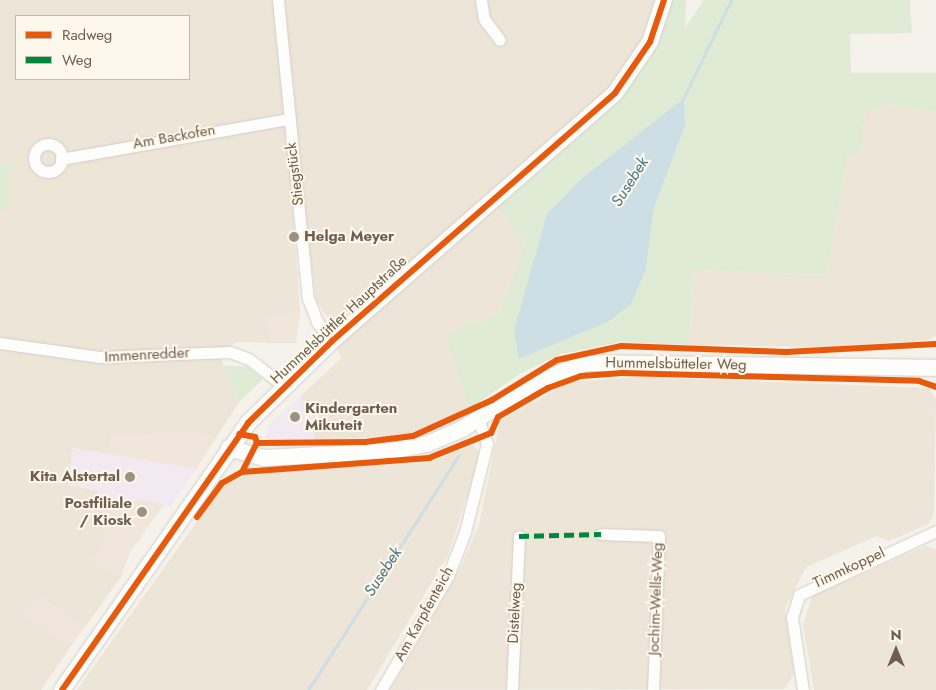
<!DOCTYPE html>
<meta charset="utf-8">
<style>
body{margin:0}
#map{position:relative;width:936px;height:690px;overflow:hidden;background:#f4f2ea;font-family:Jost,sans-serif}
div>[style]{position:absolute}
[style*='--x']{left:calc(var(--x)*1px);top:calc(var(--y)*1px);width:calc(var(--w)*1px);rotate:calc(var(--a)*1deg)}
.residential>*{inset:0;background:#ede5d8}
.commercial>*{inset:0;background:#f1e6db}
.education>*{inset:0;background:#f2e9f1}
.green>*{inset:0;background:#e0ebd6}
.water>*{inset:0;background:#cddfe4}
.stream>*{height:3px;margin:-1.5px;padding:0 1.5px;transform-origin:1.5px;border-radius:1.5px;background:#cddfe4}
.roads{filter:drop-shadow(0 0 1px #d3cfc8) drop-shadow(0 0 1px #d3cfc8)}
.street>*{height:11px;margin:-5.5px;padding:0 5.5px;transform-origin:5.5px;border-radius:5.5px;background:#fdfdfc}
.street>.ring{margin:-5.5px;padding:0;box-sizing:content-box;background:none;border:11px solid #fdfdfc;border-radius:50%}
.secondary>*{height:16px;margin:-8px;padding:0 8px;transform-origin:8px;border-radius:8px;background:#fdfdfc}
.quiet>*{height:5px;margin-top:-2.5px;transform-origin:0;background:repeating-linear-gradient(90deg,#00873e 0 10px,transparent 0 15px)}
.cycleway>*{height:6px;margin:-3px;padding:0 3px;transform-origin:3px;border-radius:3px;background:#e8590c}
.dots>*{width:14px;height:14px;translate:-50% -50%;box-sizing:border-box;border:2px solid #fdf8eb;border-radius:50%}
span{translate:-50% -50%;white-space:nowrap;text-align:center;line-height:1.15;-webkit-text-stroke:4px #fdf8eb;paint-order:stroke}
.street-label{font-size:15px;color:#6f5d4d}
.poi-label{font-size:15px;color:#6f5d4d;font-weight:700}
.left{translate:0 -50%;text-align:left}
.right{translate:-100% -50%;text-align:right}
.water-label{font-size:16px;color:#4d7787;font-style:italic}
.legend{position:absolute;left:15px;top:15px;width:175px;height:65px;box-sizing:border-box;background:#fdf8eb;border:1px solid #c4baac;margin:0;padding:6px 9px;list-style:none;font-size:15px;color:#6f5d4d}
.legend li{display:flex;align-items:center;gap:10px;height:25px}
.legend b{width:25px;border:1px solid #c4baac}
.north{position:absolute;left:871px;top:625px;width:50px;height:50px;-webkit-text-stroke:4px #fdf8eb;paint-order:stroke;rotate:0deg;font-size:14px;font-weight:700;line-height:20px;text-align:center;color:#6f5d4d}
.north::after{content:'';display:block;margin:auto;width:18px;height:22px;background:#6f5d4d;clip-path:polygon(50% 0,100% 100%,50% 72%,0 100%)}
</style>
<div id="map">
<div class="residential">
<i style="clip-path:polygon(evenodd,0 0,664px 0,637px 70px,493px 202px,525px 242px,499px 313px,476px 324px,473px 320px,445px 336px,469px 409px,423px 431px,396px 437px,270px 441px,267px 437px,271px 423px,342px 358px,332px 341px,386px 292px,334px 318px,326px 316px,316px 299px,280px 19px,300px 314px,268px 317px,270px 343px,237px 342px,218px 352px,239px 402px,216px 438px,188px 434px,112px 436px,108px 454px,72px 448px,69px 485px,98px 491px,106px 541px,93px 560px,121px 577px,84px 628px,40px 597px,31px 610px,27px 607px,23px 613px,71px 646px,41px 690px,0 690px,0 0,16px 16px,189px 16px,189px 79px,16px 79px,16px 16px)"></i>
<i style="clip-path:polygon(890px 104px,936px 112px,936px 335px,929px 340px,824px 347px,689px 345px,694px 270px,827px 275px,848px 154px,861px 154px,865px 112px)"></i>
<i style="clip-path:polygon(642px 377px,928px 388px,936px 398px,934px 513px,929px 524px,889px 541px,877px 536px,806px 567px,785px 608px,794px 674px,784px 689px,390px 690px,459px 571px,479px 525px,500px 421px,571px 382px)"></i>
<i style="clip-path:polygon(474px 445px,480px 456px,448px 555px,367px 690px,77px 690px,220px 489px,232px 481px,259px 471px,428px 462px)"></i>
<i style="clip-path:polygon(925px 546px,936px 549px,936px 690px,814px 690px,803px 625px,812px 596px)"></i>
</div>
<div class="commercial">
<i style="clip-path:polygon(300px 314px,296px 343px,270px 343px,268px 317px)"></i>
<i style="clip-path:polygon(188px 434px,216px 438px,196px 469px,108px 454px,112px 436px)"></i>
<i style="clip-path:polygon(148px 500px,164px 504px,129px 554px,121px 577px,92px 560px,106px 541px,100px 505px)"></i>
<i style="clip-path:polygon(40px 597px,84px 628px,71px 646px,22px 613px,26px 607px,31px 610px)"></i>
</div>
<div class="education">
<i style="clip-path:polygon(299px 397px,313px 412px,314px 440px,270px 441px,266px 432px,271px 423px)"></i>
<i style="clip-path:polygon(72px 448px,108px 454px,196px 469px,171px 506px,148px 500px,100px 505px,98px 491px,69px 485px)"></i>
</div>
<div class="green">
<i style="clip-path:polygon(evenodd,664px 0,686px 0,685px 28px,704px 0,910px 0,912px 33px,850px 34px,851px 73px,936px 73px,936px 112px,890px 104px,865px 112px,861px 154px,848px 154px,827px 275px,694px 270px,689px 345px,622px 342px,561px 354px,521px 373px,469px 409px,445px 336px,473px 320px,476px 324px,499px 313px,525px 242px,493px 202px,637px 70px,664px 0,683px 99px,685px 126px,654px 208px,646px 269px,558px 340px,519px 358px,547px 214px,581px 179px,683px 99px)"></i>
<i style="clip-path:polygon(0 163px,16px 163px,16px 169px,9px 170px,9px 210px,0 210px)"></i>
<i style="clip-path:polygon(224px 366px,246px 366px,263px 379px,239px 402px)"></i>
</div>
<div class="water">
<i style="clip-path:polygon(684px 98px,685px 126px,654px 208px,646px 269px,631px 304px,609px 321px,519px 359px,514px 330px,547px 214px,581px 179px)"></i>
</div>
<div class="stream">
<i style="--x:682;--y:101;--w:112;--a:-64.1"></i>
<i style="--x:308;--y:690;--w:279;--a:-57.3"></i>
</div>
<div class="roads">
<div class="street">
<i style="--x:278;--y:0;--w:300;--a:84.3"></i>
<i style="--x:308;--y:298;--w:26;--a:69"></i>
<i style="--x:317;--y:322;--w:24;--a:52"></i>
<i style="--x:481;--y:0;--w:19;--a:81"></i>
<i style="--x:484;--y:19;--w:26;--a:53"></i>
<i class="ring" style="left:34px;top:144px;width:17px;height:17px"></i>
<i style="--x:61;--y:159;--w:230;--a:-10"></i>
<i style="--x:0;--y:343;--w:101;--a:8"></i>
<i style="--x:100;--y:357;--w:130;--a:-2.2"></i>
<i style="--x:230;--y:352;--w:20;--a:20"></i>
<i style="--x:249;--y:359;--w:46;--a:37.9"></i>
<i style="--x:601;--y:534;--w:58;--a:2"></i>
<i style="--x:659;--y:536;--w:154;--a:92.2"></i>
<i style="--x:381;--y:690;--w:132;--a:-59.6"></i>
<i style="--x:448;--y:576;--w:47;--a:-68.9"></i>
<i style="--x:465;--y:532;--w:91;--a:-76"></i>
<i style="--x:487;--y:444;--w:27;--a:-110"></i>
<i style="--x:512;--y:690;--w:154;--a:-87.4"></i>
<i style="--x:803;--y:690;--w:74;--a:-98.6"></i>
<i style="--x:792;--y:617;--w:23;--a:-72"></i>
<i style="--x:799;--y:595;--w:151;--a:-25"></i>
</div>
<div class="secondary">
<i style="--x:229;--y:448;--w:36;--a:16"></i>
<i style="--x:264;--y:458;--w:129;--a:-3.1"></i>
<i style="--x:393;--y:451;--w:35;--a:-12"></i>
<i style="--x:427;--y:444;--w:38;--a:-23"></i>
<i style="--x:462;--y:429;--w:85;--a:-32.6"></i>
<i style="--x:534;--y:383;--w:56;--a:-21"></i>
<i style="--x:586;--y:363;--w:350;--a:0.8"></i>
<i style="--x:62;--y:690;--w:325;--a:-55.1"></i>
<i style="--x:248;--y:423;--w:117;--a:-44.3"></i>
<i style="--x:332;--y:341;--w:376;--a:-41.2"></i>
<i style="--x:615;--y:93;--w:62;--a:-55.5"></i>
<i style="--x:650;--y:42;--w:44;--a:-71.6"></i>
</div>
</div>
<div class="quiet">
<i style="--x:519;--y:536;--w:82;--a:-1.4"></i>
</div>
<div class="cycleway">
<i style="--x:257;--y:443;--w:108;--a:-0.5"></i>
<i style="--x:365;--y:442;--w:48;--a:-7.1"></i>
<i style="--x:413;--y:436;--w:87;--a:-24.5"></i>
<i style="--x:492;--y:400;--w:76;--a:-31.6"></i>
<i style="--x:557;--y:360;--w:66;--a:-12.3"></i>
<i style="--x:621;--y:346;--w:165;--a:2.1"></i>
<i style="--x:786;--y:352;--w:150;--a:-3.1"></i>
<i style="--x:242;--y:472;--w:188;--a:-4.3"></i>
<i style="--x:429;--y:458;--w:67;--a:-22"></i>
<i style="--x:491;--y:433;--w:17;--a:-66"></i>
<i style="--x:498;--y:417;--w:58;--a:-30.1"></i>
<i style="--x:548;--y:388;--w:35;--a:-20"></i>
<i style="--x:581;--y:376;--w:41;--a:-4.2"></i>
<i style="--x:622;--y:373;--w:297;--a:1.5"></i>
<i style="--x:919;--y:381;--w:18;--a:19"></i>
<i style="--x:197;--y:517;--w:42;--a:-53.7"></i>
<i style="--x:222;--y:483;--w:23;--a:-29"></i>
<i style="--x:242;--y:472;--w:33;--a:-63"></i>
<i style="--x:257;--y:443;--w:6;--a:-108"></i>
<i style="--x:255;--y:437;--w:16;--a:-169"></i>
<i style="--x:62;--y:690;--w:325;--a:-55.1"></i>
<i style="--x:248;--y:423;--w:117;--a:-44.3"></i>
<i style="--x:332;--y:341;--w:376;--a:-41.2"></i>
<i style="--x:615;--y:93;--w:62;--a:-55.5"></i>
<i style="--x:650;--y:42;--w:44;--a:-71.6"></i>
</div>
<div class="dots">
<i style="left:294px;top:237px;background:#9e9184"></i>
<i style="left:295px;top:417px;background:#9e9184"></i>
<i style="left:130px;top:477px;background:#9e9184"></i>
<i style="left:142px;top:512px;background:#9e9184"></i>
</div>
<div class="street-label">
<span style="left:174px;top:137px;rotate:-10deg">Am Backofen</span>
<span style="left:295px;top:174px;rotate:-97deg">Stiegstück</span>
<span style="left:339px;top:320px;rotate:-43deg">Hummelsbüttler Hauptstraße</span>
<span style="left:147px;top:355px;rotate:-3deg">Immenredder</span>
<span style="left:676px;top:364px;rotate:1deg">Hummelsbütteler Weg</span>
<span style="left:849px;top:568px;rotate:-25deg">Timmkoppel</span>
<span style="left:656px;top:599px;rotate:-88deg">Jochim-Wells-Weg</span>
<span style="left:515px;top:613px;rotate:-87deg">Distelweg</span>
<span style="left:424px;top:614px;rotate:-61deg">Am Karpfenteich</span>
</div>
<div class="poi-label">
<span class="left" style="left:304px;top:237px">Helga Meyer</span>
<span class="left" style="left:305px;top:417px">Kindergarten<br>Mikuteit</span>
<span class="right" style="left:120px;top:477px">Kita Alstertal</span>
<span class="right" style="left:132px;top:512px">Postfiliale<br>/ Kiosk</span>
</div>
<div class="water-label">
<span style="left:630px;top:182px;rotate:-58deg">Susebek</span>
<span style="left:383px;top:572px;rotate:-57deg">Susebek</span>
</div>
<ul class="legend">
<li><b style="height:6px;background:#e8590c"></b>Radweg</li>
<li><b style="height:6px;background:#00873e"></b>Weg</li>
</ul>
<div class="north">N</div>
</div>
